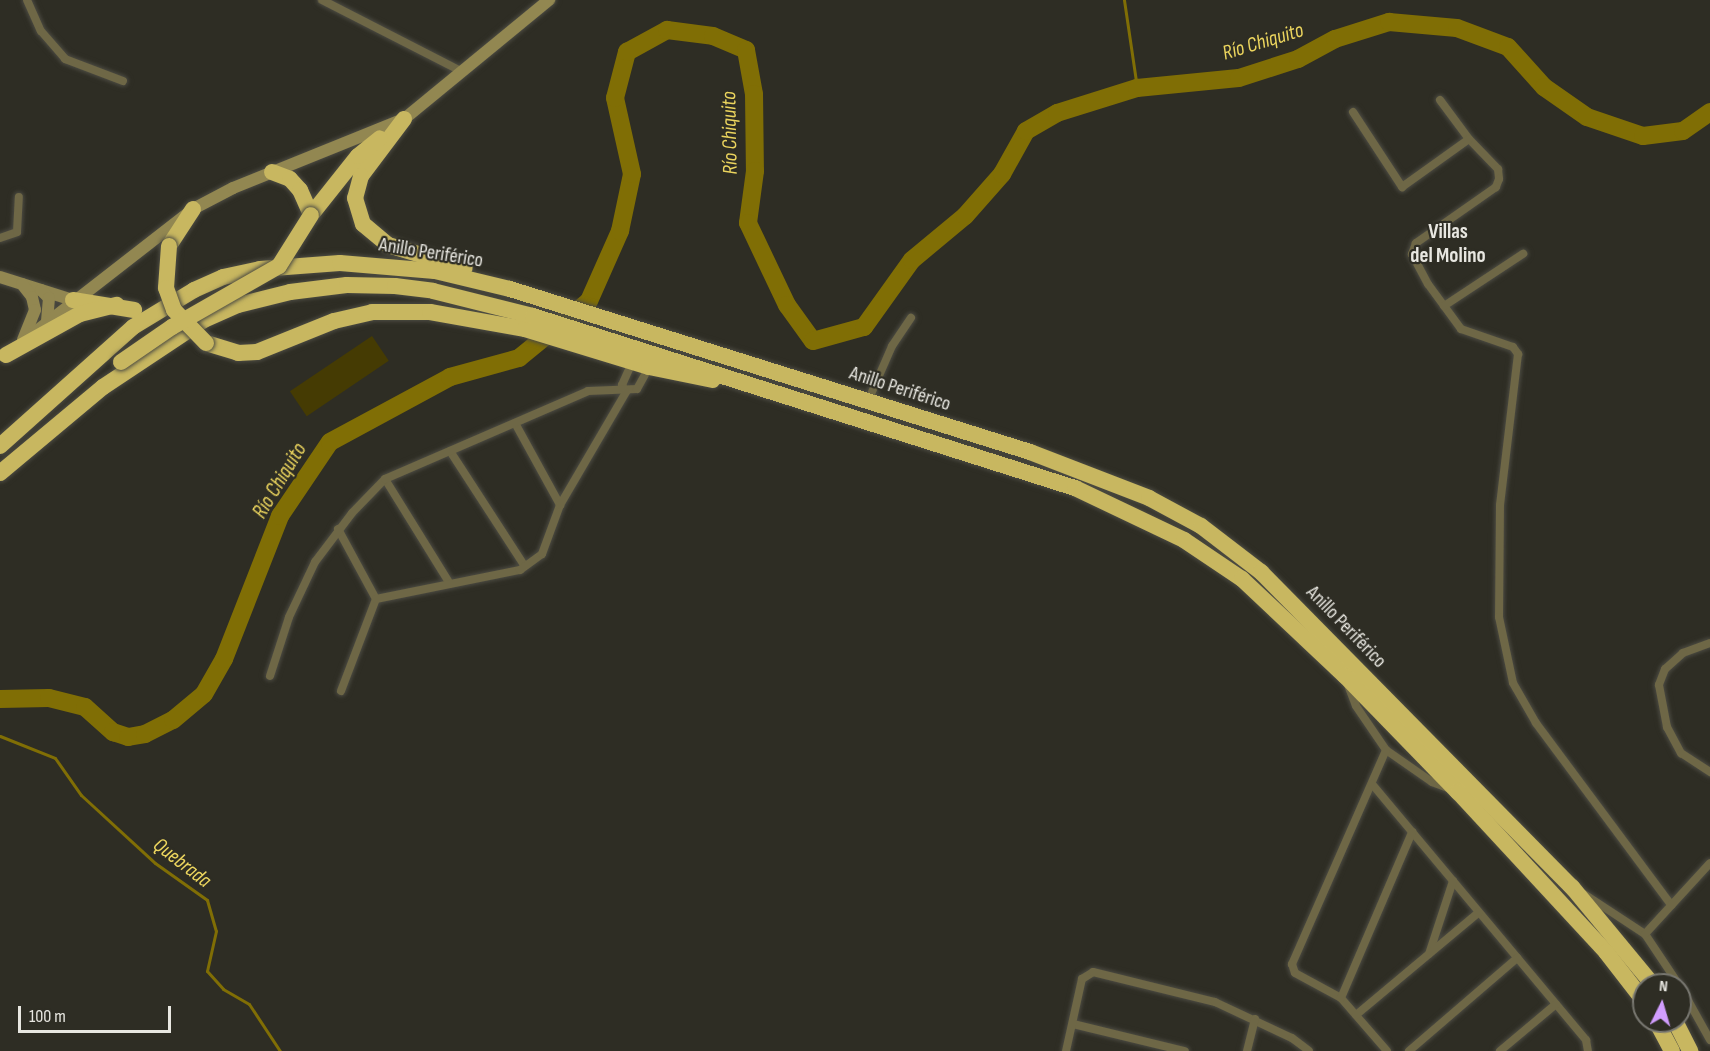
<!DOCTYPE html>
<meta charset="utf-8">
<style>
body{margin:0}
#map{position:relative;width:1710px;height:1051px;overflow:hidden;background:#2e2d24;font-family:"Sofia Sans Condensed",sans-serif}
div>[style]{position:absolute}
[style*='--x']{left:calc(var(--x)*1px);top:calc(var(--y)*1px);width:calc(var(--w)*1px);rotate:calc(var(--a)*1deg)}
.green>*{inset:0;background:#453b03;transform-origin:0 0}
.stream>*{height:3px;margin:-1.5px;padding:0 1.5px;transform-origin:1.5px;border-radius:1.5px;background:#806e05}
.river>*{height:18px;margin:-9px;padding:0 9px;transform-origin:9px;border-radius:9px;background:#806e05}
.roads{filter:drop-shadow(0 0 2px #4c4b42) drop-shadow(0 0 2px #4c4b42)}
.street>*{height:8px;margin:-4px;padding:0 4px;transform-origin:4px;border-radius:4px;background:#6e6746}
.secondary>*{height:12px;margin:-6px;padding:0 6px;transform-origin:6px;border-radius:6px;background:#928751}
.highway>*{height:16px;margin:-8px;padding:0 8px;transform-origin:8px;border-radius:8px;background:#c8b760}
.bridges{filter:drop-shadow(0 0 2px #4c4b42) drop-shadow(0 0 2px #4c4b42)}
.highway-bridge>*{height:16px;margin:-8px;padding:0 8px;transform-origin:8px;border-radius:8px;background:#c8b760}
span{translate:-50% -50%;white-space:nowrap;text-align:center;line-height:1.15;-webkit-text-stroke:4.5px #2e2d24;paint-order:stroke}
.street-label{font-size:20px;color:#e8e7e1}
.water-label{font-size:21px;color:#ecd55e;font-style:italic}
.neighbourhood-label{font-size:21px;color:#e8e7e1;font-weight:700}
.north{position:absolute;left:1632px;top:973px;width:60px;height:60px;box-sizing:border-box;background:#2e2d24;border:2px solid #787770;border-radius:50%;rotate:5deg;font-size:16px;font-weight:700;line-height:24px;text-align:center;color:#e8e7e1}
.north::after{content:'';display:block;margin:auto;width:21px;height:27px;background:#d19dfe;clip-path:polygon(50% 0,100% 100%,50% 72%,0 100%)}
.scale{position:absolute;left:18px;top:1006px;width:153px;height:27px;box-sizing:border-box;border:3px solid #e8e7e1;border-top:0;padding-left:8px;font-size:18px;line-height:21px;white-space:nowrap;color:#e8e7e1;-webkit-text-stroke:4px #2e2d24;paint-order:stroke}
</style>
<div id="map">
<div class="green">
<i style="left:372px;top:336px;width:30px;height:99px;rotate:56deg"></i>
</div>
<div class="stream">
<i style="--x:1124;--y:0;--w:89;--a:81.6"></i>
<i style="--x:0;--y:736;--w:59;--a:21.8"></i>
<i style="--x:55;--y:758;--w:45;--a:54.9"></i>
<i style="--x:81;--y:795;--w:100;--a:42.6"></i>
<i style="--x:155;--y:863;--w:64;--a:35.4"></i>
<i style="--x:207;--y:900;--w:32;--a:74"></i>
<i style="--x:216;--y:931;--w:41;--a:102.7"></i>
<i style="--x:207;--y:971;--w:24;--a:48"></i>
<i style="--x:223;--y:989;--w:30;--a:30"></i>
<i style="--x:249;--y:1004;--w:56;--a:56.6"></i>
</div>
<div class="river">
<i style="--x:0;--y:699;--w:49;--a:-1.2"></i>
<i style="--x:49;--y:698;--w:37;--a:14"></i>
<i style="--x:85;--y:707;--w:38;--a:42"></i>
<i style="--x:113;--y:732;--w:16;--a:18"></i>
<i style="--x:128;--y:737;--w:17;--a:-10"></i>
<i style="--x:145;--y:734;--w:31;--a:-27"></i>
<i style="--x:173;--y:720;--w:40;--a:-40"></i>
<i style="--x:204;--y:694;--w:40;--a:-60.3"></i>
<i style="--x:224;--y:659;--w:154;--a:-68.6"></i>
<i style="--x:280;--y:516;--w:89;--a:-56"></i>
<i style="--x:330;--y:442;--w:136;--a:-28.4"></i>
<i style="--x:450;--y:377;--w:72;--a:-15.4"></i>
<i style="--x:519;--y:358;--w:90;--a:-39.2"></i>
<i style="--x:589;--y:301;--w:77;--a:-66.1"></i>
<i style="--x:620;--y:231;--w:58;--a:-78.1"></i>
<i style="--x:632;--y:174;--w:78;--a:-102.6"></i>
<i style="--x:615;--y:98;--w:48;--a:-75.4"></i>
<i style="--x:627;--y:52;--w:46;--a:-28.8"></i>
<i style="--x:667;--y:30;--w:46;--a:7.4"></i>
<i style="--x:713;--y:36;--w:36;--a:23"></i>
<i style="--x:746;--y:50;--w:45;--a:79.7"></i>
<i style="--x:754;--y:94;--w:77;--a:89.3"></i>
<i style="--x:755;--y:171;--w:52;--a:97.7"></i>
<i style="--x:748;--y:223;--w:91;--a:64.6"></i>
<i style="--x:787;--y:305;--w:44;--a:54.2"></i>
<i style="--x:813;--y:341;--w:53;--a:-15.4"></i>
<i style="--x:864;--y:327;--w:82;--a:-54.4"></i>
<i style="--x:912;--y:260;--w:69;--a:-39.7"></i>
<i style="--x:965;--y:216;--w:56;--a:-48.6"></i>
<i style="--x:1002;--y:174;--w:49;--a:-60.8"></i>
<i style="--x:1026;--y:131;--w:36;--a:-30"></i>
<i style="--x:1057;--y:113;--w:84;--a:-17.4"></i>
<i style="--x:1137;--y:88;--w:102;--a:-5.6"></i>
<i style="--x:1239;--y:78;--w:62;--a:-17.9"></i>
<i style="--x:1298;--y:59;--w:42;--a:-28.4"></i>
<i style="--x:1335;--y:39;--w:57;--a:-17.5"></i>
<i style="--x:1389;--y:22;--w:68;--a:5"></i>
<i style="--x:1457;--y:28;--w:54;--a:20.4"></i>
<i style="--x:1508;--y:47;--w:54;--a:48"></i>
<i style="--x:1544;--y:87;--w:52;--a:34.9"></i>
<i style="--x:1587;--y:117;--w:59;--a:18.7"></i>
<i style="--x:1643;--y:136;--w:40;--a:-7.1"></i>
<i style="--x:1683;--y:131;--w:33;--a:-35"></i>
</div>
<div class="roads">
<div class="street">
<i style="--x:27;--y:0;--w:34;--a:66"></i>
<i style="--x:41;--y:31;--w:37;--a:49"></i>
<i style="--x:65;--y:59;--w:62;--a:20.8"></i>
<i style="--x:322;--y:0;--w:158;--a:27.1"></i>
<i style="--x:1440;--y:100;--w:49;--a:53.4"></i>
<i style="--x:1469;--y:139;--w:42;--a:46"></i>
<i style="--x:1498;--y:169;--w:10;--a:84"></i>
<i style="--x:1499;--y:179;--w:9;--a:111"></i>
<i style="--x:1496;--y:187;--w:98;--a:145"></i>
<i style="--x:1416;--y:243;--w:12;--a:110"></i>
<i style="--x:1412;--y:254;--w:34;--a:62"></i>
<i style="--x:1428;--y:284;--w:56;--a:53.7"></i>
<i style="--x:1461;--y:329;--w:55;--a:19.1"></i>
<i style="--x:1513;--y:347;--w:9;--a:54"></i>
<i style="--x:1518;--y:354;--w:152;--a:96.8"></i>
<i style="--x:1500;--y:505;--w:112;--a:90.5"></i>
<i style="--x:1499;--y:617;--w:67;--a:78"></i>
<i style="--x:1513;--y:683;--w:46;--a:60.1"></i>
<i style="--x:1536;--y:723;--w:227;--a:53.4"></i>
<i style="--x:1353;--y:112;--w:90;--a:56.8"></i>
<i style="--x:1402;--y:187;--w:82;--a:-35.6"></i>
<i style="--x:0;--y:238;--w:18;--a:-19"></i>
<i style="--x:17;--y:232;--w:35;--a:-87"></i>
<i style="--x:1444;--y:306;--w:95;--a:-33.4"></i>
<i style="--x:626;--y:392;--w:8;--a:-120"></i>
<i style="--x:622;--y:385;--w:24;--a:-66"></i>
<i style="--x:868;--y:401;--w:60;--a:-66.4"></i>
<i style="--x:892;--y:346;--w:34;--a:-56"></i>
<i style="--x:515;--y:423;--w:94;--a:61.2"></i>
<i style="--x:450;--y:451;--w:136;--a:57"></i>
<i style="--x:385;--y:479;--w:123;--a:58.2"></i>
<i style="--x:338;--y:529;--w:80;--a:61.5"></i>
<i style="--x:1710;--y:643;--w:29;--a:160"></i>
<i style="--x:1683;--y:653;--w:24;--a:138"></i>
<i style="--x:1665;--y:669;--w:17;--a:111"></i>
<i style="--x:1659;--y:685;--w:43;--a:79.2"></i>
<i style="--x:1667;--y:727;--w:30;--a:62"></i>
<i style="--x:1681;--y:753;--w:35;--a:33"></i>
<i style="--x:270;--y:676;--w:62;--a:-72.1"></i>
<i style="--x:289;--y:617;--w:61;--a:-64.7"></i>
<i style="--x:315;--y:562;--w:61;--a:-52.9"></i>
<i style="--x:352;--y:513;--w:47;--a:-45.9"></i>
<i style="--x:385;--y:479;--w:221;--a:-23.4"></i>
<i style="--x:588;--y:391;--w:49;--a:-2.3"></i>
<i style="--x:637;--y:389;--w:25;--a:-61"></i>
<i style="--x:1348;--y:685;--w:22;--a:69"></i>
<i style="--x:1356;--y:706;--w:53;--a:55.7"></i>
<i style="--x:1386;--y:750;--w:56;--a:34.8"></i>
<i style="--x:1432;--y:782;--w:17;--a:21"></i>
<i style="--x:341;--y:691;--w:98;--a:-69.2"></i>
<i style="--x:376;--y:599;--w:147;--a:-11.4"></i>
<i style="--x:520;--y:570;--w:27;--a:-36"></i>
<i style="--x:542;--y:554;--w:52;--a:-69.8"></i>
<i style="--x:560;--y:505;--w:131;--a:-59.7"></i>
<i style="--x:1386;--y:750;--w:234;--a:113.7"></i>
<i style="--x:1292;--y:964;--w:9;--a:72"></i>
<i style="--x:1295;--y:973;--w:52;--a:28.5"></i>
<i style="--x:1341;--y:998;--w:70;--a:49"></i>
<i style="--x:1372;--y:784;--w:334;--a:50.1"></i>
<i style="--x:1586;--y:1040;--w:11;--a:80"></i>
<i style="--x:1584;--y:894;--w:73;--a:33.3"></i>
<i style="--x:1645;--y:934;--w:61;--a:56.3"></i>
<i style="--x:1645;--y:934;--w:96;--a:-47.5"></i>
<i style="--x:1429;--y:954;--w:77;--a:-71.8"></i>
<i style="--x:1680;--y:986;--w:62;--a:60.9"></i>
<i style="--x:1341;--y:998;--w:181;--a:-66.8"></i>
<i style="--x:1356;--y:1015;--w:160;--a:-39.9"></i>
<i style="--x:1073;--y:1024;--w:115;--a:13.6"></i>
<i style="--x:1066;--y:1051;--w:74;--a:-77.5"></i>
<i style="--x:1082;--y:979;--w:13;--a:-32"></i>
<i style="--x:1093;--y:972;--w:126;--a:13.8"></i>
<i style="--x:1215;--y:1002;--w:85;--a:25.1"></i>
<i style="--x:1292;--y:1038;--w:21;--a:37"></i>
<i style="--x:1247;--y:1051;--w:33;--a:-76"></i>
<i style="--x:1409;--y:1051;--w:143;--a:-40.7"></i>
<i style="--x:1500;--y:1051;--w:73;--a:-40"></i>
</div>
<div class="secondary">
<i style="--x:0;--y:277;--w:77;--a:17.5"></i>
<i style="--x:22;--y:284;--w:16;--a:52"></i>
<i style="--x:32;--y:297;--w:13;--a:77"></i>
<i style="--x:35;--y:310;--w:32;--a:112"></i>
<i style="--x:41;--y:290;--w:11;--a:45"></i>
<i style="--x:49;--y:298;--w:24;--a:95"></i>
<i style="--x:34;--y:333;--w:202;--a:-37.9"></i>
<i style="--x:193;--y:209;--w:45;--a:-27.7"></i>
<i style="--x:233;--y:188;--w:184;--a:-22"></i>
<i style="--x:404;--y:119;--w:188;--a:-39.4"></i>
</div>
<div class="highway">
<i style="--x:404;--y:119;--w:71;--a:127"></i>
<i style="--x:361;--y:176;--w:23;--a:105"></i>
<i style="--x:355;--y:198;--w:27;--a:73"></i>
<i style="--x:363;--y:224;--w:33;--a:40"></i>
<i style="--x:388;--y:245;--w:80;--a:16.6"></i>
<i style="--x:272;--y:172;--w:19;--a:21"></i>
<i style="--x:290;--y:179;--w:15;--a:48"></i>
<i style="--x:300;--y:190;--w:27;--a:66"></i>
<i style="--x:311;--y:215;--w:75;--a:-51.5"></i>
<i style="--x:358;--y:156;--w:28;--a:-39"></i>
<i style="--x:169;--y:246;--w:44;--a:-57"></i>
<i style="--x:73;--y:300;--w:62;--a:9.3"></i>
<i style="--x:206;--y:343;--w:34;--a:17"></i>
<i style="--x:238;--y:353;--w:19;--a:-3"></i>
<i style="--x:257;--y:352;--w:83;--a:-21.9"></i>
<i style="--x:334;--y:321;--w:39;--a:-13"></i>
<i style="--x:372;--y:312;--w:58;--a:0"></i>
<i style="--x:430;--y:312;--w:97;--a:10.1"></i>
<i style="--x:525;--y:329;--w:130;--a:17"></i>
<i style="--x:649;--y:367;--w:65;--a:11.5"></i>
<i style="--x:6;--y:355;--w:85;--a:-29"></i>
<i style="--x:80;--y:314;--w:38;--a:-14"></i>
<i style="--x:0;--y:446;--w:178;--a:-41.8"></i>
<i style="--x:133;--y:327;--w:71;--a:-31.2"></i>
<i style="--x:194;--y:290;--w:32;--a:-24"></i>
<i style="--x:223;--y:277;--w:38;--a:-12"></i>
<i style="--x:260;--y:269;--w:80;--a:-4.3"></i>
<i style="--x:340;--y:263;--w:95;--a:4.8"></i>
<i style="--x:435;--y:271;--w:77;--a:13.5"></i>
<i style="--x:510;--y:289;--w:545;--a:17.4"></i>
<i style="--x:1030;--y:452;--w:128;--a:21.1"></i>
<i style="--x:1149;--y:498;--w:59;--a:28.3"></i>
<i style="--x:1201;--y:526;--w:76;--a:37.5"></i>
<i style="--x:1261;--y:572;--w:443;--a:45.4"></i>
<i style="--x:1572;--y:887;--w:127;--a:50.4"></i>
<i style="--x:0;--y:473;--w:134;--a:-39.9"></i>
<i style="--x:103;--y:387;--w:121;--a:-33.6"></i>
<i style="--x:204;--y:320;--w:37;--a:-24"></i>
<i style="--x:238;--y:305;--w:54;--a:-14"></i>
<i style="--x:290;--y:292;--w:57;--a:-7"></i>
<i style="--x:347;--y:285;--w:48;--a:1.2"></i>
<i style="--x:395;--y:286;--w:38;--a:7"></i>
<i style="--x:433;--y:291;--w:103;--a:14"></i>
<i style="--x:533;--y:316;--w:569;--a:17.61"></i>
<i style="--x:1075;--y:488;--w:121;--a:25.5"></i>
<i style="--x:1184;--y:540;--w:70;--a:33.9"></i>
<i style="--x:1242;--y:579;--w:141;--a:43.3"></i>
<i style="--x:1345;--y:676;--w:162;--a:45.8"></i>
<i style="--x:1458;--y:792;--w:218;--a:47.2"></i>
<i style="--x:1606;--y:952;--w:62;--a:52.2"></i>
<i style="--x:1656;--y:1021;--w:34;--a:62"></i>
<i style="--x:1675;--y:1021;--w:34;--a:63"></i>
</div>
</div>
<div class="bridges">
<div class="highway-bridge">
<i style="--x:169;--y:246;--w:42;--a:94.1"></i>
<i style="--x:166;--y:288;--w:23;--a:70"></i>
<i style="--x:174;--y:310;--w:46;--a:45.9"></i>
<i style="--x:121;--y:362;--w:62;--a:-34.5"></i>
<i style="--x:172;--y:327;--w:123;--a:-29.7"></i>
<i style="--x:279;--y:266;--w:60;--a:-57.9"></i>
</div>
</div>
<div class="street-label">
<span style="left:431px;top:253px;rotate:9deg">Anillo Periférico</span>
<span style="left:900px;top:389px;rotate:18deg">Anillo Periférico</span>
<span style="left:1346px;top:627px;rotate:46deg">Anillo Periférico</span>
</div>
<div class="water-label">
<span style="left:1263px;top:42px;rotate:-17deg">Río Chiquito</span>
<span style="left:730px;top:133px;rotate:-91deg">Río Chiquito</span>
<span style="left:280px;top:481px;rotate:-59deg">Río Chiquito</span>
<span style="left:182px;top:863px;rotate:38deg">Quebrada</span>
</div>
<div class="neighbourhood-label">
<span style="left:1448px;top:244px">Villas<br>del Molino</span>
</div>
<div class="north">N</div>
<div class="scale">100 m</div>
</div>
